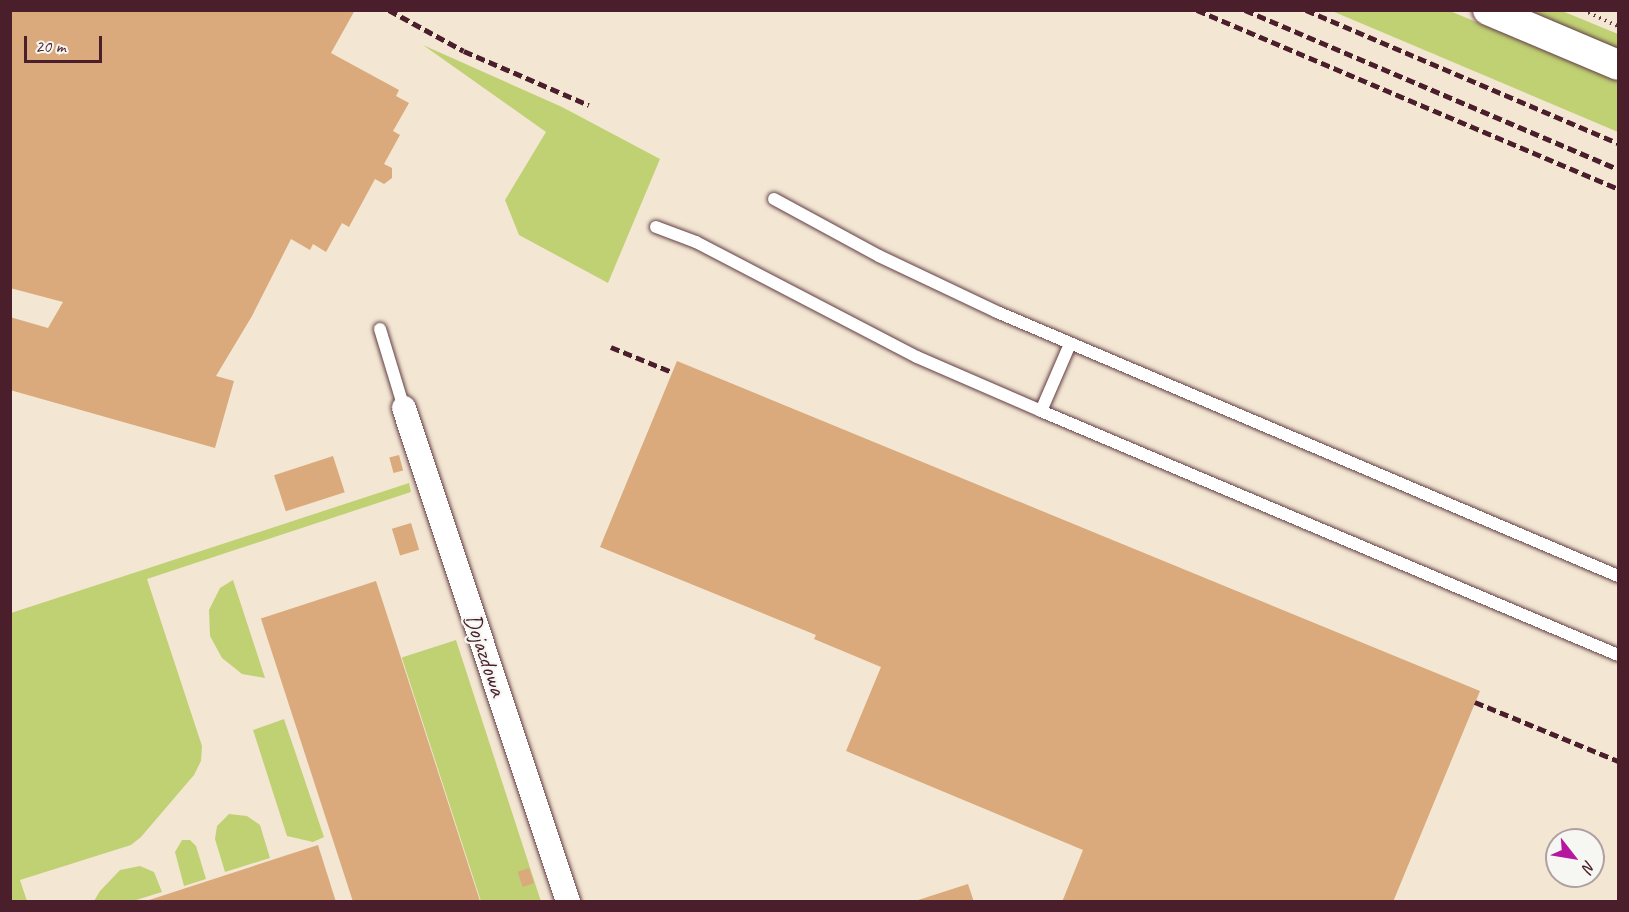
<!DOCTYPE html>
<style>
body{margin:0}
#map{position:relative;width:1629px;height:912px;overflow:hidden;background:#f3e7d3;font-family:Caveat,sans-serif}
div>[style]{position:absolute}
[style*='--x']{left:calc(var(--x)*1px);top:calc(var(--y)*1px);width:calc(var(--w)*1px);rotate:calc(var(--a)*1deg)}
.green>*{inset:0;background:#c0d174;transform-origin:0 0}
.building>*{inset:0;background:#daaa7c;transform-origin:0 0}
.path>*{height:4px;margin-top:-2px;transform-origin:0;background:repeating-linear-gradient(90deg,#633d44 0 1.5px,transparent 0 6px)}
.roads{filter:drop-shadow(0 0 2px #633d44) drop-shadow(0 0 2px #633d44)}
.service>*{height:12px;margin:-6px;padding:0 6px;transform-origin:6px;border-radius:6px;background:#fff}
.minor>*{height:24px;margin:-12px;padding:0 12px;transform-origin:12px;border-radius:12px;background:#fff}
.tertiary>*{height:30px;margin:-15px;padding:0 15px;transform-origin:15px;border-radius:15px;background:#fff}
.rail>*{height:4.5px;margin-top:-2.25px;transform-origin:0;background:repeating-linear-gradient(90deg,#4a1f2b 0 9px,transparent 0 13.5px)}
span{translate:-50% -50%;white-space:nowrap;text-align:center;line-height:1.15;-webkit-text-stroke:4.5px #f6f6f2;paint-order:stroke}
.street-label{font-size:24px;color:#4a1f2b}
.frame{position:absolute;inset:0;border:12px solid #4a1f2b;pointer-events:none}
.north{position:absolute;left:1545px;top:828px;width:60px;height:60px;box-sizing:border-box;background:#f6f6f2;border:2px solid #b1a0a2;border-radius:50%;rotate:121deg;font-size:16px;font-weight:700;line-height:24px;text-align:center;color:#4a1f2b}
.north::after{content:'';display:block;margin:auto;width:21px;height:27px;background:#b5179e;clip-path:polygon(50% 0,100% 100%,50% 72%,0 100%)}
.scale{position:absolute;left:24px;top:36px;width:78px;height:27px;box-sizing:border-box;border:3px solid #4a1f2b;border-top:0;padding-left:8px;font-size:18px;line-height:21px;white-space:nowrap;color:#4a1f2b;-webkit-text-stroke:4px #f6f6f2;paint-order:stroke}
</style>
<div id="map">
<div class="green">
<i style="clip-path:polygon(1332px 11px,1450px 11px,1618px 81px,1618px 132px)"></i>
<i style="clip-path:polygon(1524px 11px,1562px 11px,1618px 34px,1618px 50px)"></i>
<i style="clip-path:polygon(423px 45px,562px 107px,660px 159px,608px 283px,519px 235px,505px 200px,546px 132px)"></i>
<i style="clip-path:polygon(409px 483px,411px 492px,147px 579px,202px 746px,201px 761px,194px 775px,141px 837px,131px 845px,20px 880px,27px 901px,11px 901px,11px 613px)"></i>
<i style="clip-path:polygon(233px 580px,265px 678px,242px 674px,222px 658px,210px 636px,209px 610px,220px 588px)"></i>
<i style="left:456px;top:640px;width:274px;height:57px;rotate:72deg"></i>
<i style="clip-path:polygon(284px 719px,324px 837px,313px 842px,287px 836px,253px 730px)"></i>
<i style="clip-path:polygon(229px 814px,247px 816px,260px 825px,270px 858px,225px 872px,215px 839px,217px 826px)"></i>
<i style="clip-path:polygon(182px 840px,190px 840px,196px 846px,206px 879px,184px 886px,175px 852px)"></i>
<i style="clip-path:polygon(140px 866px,154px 872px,162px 892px,133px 901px,94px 901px,100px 891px,120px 870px)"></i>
</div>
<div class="building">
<i style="clip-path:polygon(10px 10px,355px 10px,331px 53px,399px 90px,396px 96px,409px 103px,393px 131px,400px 135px,384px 164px,392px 168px,392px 178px,384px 184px,375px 179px,349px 227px,342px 223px,326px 252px,313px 244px,310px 250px,291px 239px,252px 316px,216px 376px,234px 381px,215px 448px,10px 390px,10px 317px,48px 328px,63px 302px,10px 288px)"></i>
<i style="clip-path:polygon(677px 361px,1480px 691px,1393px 902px,1062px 902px,1083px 850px,846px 751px,881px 667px,814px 639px,816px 635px,600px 547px)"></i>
<i style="left:399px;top:455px;width:16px;height:10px;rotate:75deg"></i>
<i style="left:333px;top:456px;width:38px;height:62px;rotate:72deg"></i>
<i style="left:411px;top:523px;width:28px;height:20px;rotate:73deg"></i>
<i style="left:376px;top:581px;width:337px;height:121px;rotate:72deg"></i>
<i style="clip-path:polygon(318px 845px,336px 902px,146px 902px,146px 901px)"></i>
<i style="left:529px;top:868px;width:16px;height:12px;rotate:72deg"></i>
<i style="clip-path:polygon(968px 884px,974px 902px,915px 902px,915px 901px)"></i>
</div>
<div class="path">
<i style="--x:1583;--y:10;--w:38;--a:25"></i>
</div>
<div class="roads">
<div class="service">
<i style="--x:774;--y:199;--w:119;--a:28.5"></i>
<i style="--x:879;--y:256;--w:131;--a:25.4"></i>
<i style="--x:997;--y:312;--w:675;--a:23.03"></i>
<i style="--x:656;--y:227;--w:43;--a:20.6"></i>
<i style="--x:696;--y:242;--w:249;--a:27.5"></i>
<i style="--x:917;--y:357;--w:135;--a:23.5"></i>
<i style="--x:1041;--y:411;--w:73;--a:-66.6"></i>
<i style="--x:380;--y:329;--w:83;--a:73.1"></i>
<i style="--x:1041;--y:411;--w:626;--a:22.92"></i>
</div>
<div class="minor">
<i style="--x:404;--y:408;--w:521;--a:71.63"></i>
</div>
<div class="tertiary">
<i style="--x:1488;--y:10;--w:141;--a:22.9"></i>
</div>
</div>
<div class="rail">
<i style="--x:389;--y:10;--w:85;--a:28.7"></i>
<i style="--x:464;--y:51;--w:136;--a:23.4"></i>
<i style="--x:1197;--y:10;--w:457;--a:23"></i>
<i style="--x:1245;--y:10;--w:405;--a:23.1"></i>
<i style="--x:1306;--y:10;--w:339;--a:23.1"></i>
<i style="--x:611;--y:347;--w:66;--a:22.3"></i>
<i style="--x:1475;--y:702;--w:155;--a:22.4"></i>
</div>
<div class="street-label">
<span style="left:485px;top:655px;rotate:71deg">Dojazdowa</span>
</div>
<div class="frame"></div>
<div class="north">N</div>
<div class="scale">20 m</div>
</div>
